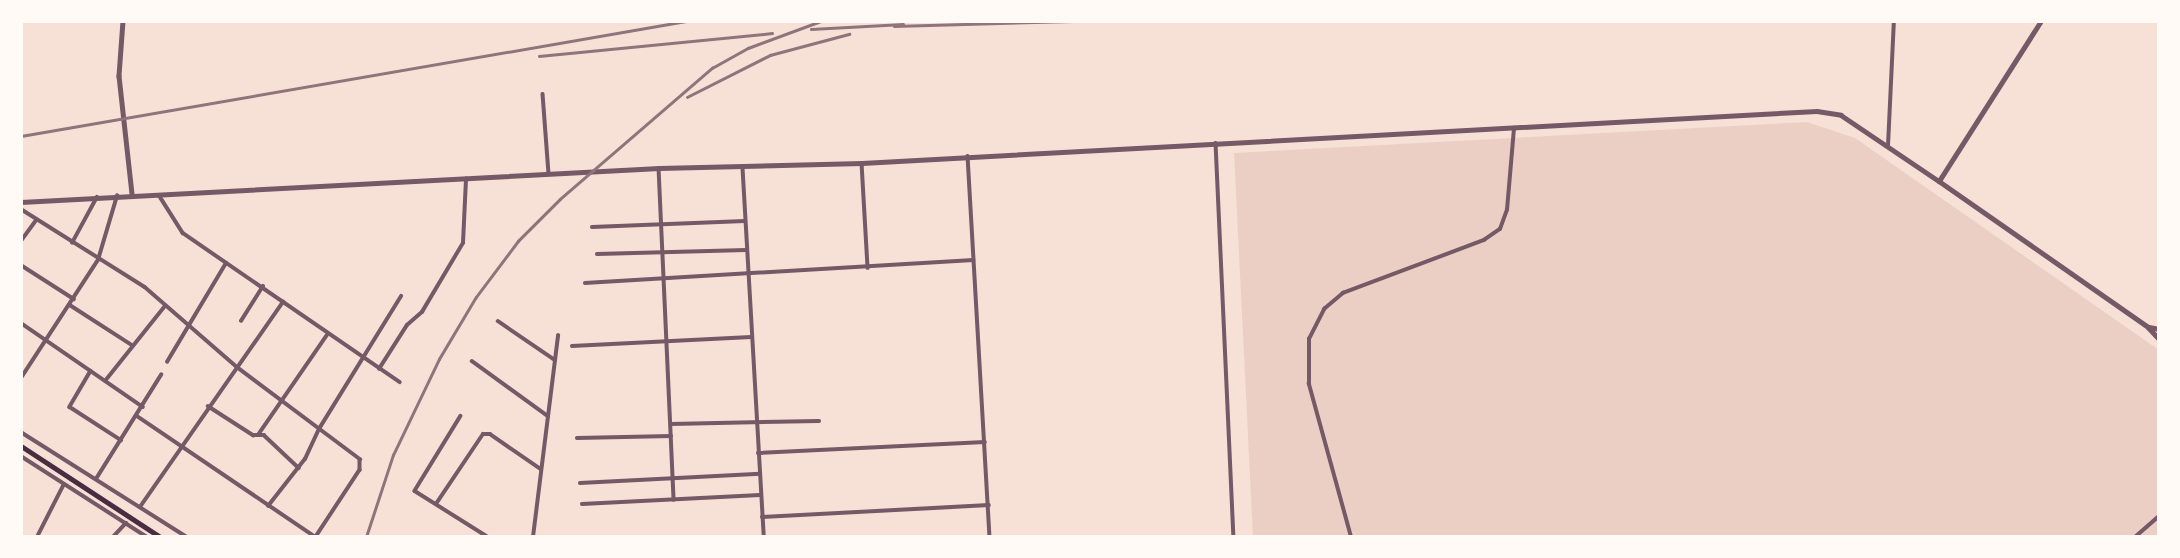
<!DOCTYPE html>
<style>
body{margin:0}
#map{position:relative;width:2180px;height:558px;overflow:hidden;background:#f7e1d7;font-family:Ubuntu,sans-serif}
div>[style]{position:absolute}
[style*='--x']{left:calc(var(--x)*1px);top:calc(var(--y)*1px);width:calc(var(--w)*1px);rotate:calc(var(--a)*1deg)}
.green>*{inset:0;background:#ebcfc5}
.minor>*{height:3.5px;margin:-1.75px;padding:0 1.75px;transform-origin:1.75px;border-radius:1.75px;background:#755966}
.tertiary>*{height:4.5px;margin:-2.25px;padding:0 2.25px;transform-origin:2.25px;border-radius:2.25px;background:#755966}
.secondary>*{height:5px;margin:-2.5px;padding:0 2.5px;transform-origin:2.5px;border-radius:2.5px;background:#4a2c40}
.rail>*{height:2.5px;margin:-1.25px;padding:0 1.25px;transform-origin:1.25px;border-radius:1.25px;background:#8f747c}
span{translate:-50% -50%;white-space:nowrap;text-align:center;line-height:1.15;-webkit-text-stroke:5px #fffaf5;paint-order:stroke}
.frame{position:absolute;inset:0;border:23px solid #fffaf5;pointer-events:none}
</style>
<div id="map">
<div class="green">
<i style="clip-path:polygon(1807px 122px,1855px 138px,2159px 350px,2159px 537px,1253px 537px,1234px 153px)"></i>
</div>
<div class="minor">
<i style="--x:543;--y:94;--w:79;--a:85.7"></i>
<i style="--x:1216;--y:143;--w:394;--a:87.4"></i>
<i style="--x:1888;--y:146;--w:125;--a:-87.3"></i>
<i style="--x:968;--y:156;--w:382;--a:86.7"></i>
<i style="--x:862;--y:163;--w:105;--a:86.7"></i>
<i style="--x:659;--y:168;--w:332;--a:87.4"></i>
<i style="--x:743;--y:168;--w:370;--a:86.7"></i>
<i style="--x:159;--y:195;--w:45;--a:57.7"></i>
<i style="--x:183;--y:233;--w:263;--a:34.5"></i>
<i style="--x:21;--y:209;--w:146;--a:32.2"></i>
<i style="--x:145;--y:287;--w:122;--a:41"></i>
<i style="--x:237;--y:367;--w:154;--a:36.8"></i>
<i style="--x:360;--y:459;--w:11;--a:90"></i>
<i style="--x:360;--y:470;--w:80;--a:123.3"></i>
<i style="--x:592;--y:227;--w:153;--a:-2.2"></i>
<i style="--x:21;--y:241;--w:26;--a:-54"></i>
<i style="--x:72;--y:243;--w:52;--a:-61.5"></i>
<i style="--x:597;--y:254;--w:149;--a:-1.5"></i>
<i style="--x:21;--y:265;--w:63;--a:32.7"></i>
<i style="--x:585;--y:283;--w:389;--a:-3.4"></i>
<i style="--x:70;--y:305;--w:74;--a:32.8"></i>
<i style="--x:241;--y:321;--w:41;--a:-57.8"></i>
<i style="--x:498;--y:321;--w:69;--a:34.4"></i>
<i style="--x:21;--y:323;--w:148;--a:34.5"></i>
<i style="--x:572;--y:346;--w:179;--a:-2.9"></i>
<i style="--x:472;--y:361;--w:94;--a:35.9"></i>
<i style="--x:167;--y:362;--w:115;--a:-59.2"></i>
<i style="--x:379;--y:369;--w:52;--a:-57.5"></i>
<i style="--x:407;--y:325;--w:20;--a:-41"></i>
<i style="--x:422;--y:312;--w:80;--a:-59.3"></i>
<i style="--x:463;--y:243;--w:64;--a:-87.3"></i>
<i style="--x:91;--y:371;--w:42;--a:120.3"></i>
<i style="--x:70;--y:407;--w:61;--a:32.9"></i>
<i style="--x:21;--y:378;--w:141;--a:-56.9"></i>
<i style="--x:98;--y:260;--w:67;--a:-73.5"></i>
<i style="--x:105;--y:381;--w:96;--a:-51.3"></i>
<i style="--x:208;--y:406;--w:54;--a:32.8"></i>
<i style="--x:253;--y:435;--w:11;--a:0"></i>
<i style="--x:264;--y:435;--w:48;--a:43.3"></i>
<i style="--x:137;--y:416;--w:216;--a:34.1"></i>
<i style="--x:461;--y:416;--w:88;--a:121.5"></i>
<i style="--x:415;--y:491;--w:86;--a:32.2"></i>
<i style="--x:671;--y:424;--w:148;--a:-1.2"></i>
<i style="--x:21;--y:432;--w:196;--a:32.3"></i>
<i style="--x:258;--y:435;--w:121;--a:-55.4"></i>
<i style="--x:577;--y:438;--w:94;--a:-1.2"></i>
<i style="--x:758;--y:453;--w:227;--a:-2.8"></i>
<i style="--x:21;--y:456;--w:150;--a:32.7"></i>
<i style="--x:96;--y:479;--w:123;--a:-58"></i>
<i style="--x:580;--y:483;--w:180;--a:-2.9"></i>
<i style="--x:436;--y:504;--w:84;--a:-56.1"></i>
<i style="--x:483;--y:434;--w:7;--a:0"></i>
<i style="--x:490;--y:434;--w:62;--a:34.5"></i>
<i style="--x:582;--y:504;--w:178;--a:-2.9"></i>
<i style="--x:268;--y:506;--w:60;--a:-51.8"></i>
<i style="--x:305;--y:459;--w:33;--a:-65"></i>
<i style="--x:319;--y:429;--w:156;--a:-58.3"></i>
<i style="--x:140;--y:507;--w:250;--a:-55.1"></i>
<i style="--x:762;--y:517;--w:227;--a:-3"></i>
<i style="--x:37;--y:537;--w:59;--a:-63"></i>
<i style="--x:113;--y:537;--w:19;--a:-47"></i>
<i style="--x:533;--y:537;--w:203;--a:-82.9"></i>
<i style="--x:1351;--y:537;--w:159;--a:-105.4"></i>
<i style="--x:1309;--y:384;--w:45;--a:-90"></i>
<i style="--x:1309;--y:339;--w:34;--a:-63"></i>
<i style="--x:1324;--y:309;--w:25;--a:-40"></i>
<i style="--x:1343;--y:293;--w:151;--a:-20.6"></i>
<i style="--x:1484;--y:240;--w:19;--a:-35"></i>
<i style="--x:1500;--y:229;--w:20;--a:-70"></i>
<i style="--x:1507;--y:210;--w:82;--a:-85.1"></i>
<i style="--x:2135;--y:537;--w:32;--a:-41"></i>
</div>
<div class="tertiary">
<i style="--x:123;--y:21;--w:55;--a:94.2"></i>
<i style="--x:119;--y:76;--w:119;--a:83.7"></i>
<i style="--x:1939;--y:181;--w:190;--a:-57.5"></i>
<i style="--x:21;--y:202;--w:639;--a:-3.05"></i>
<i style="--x:659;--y:168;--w:203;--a:-1.4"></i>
<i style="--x:862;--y:163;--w:956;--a:-3.12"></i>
<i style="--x:1817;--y:111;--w:24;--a:9"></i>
<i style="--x:1841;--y:115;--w:118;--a:34"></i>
<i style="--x:1939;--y:181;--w:255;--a:34.9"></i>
<i style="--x:2148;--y:327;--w:16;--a:47"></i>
<i style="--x:2149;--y:327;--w:10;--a:11"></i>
</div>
<div class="secondary">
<i style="--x:21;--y:446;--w:166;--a:33.2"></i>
</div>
<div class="rail">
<i style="--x:894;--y:26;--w:179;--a:-1.6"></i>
<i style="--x:811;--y:29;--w:92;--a:-3.1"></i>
<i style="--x:539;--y:56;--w:234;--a:-5.6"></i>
<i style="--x:687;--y:97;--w:93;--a:-26.8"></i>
<i style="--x:770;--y:55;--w:82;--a:-14.9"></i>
<i style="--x:21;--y:136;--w:676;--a:-9.8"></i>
<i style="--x:366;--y:537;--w:86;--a:-71.8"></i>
<i style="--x:393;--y:455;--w:106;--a:-64.4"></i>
<i style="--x:439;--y:359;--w:72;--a:-59.2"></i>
<i style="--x:476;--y:297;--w:70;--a:-53.1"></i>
<i style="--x:518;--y:241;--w:59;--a:-45"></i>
<i style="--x:560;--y:199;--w:201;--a:-40.8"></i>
<i style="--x:712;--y:68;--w:41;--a:-29.1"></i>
<i style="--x:748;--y:48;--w:78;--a:-20.3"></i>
</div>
<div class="frame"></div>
</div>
